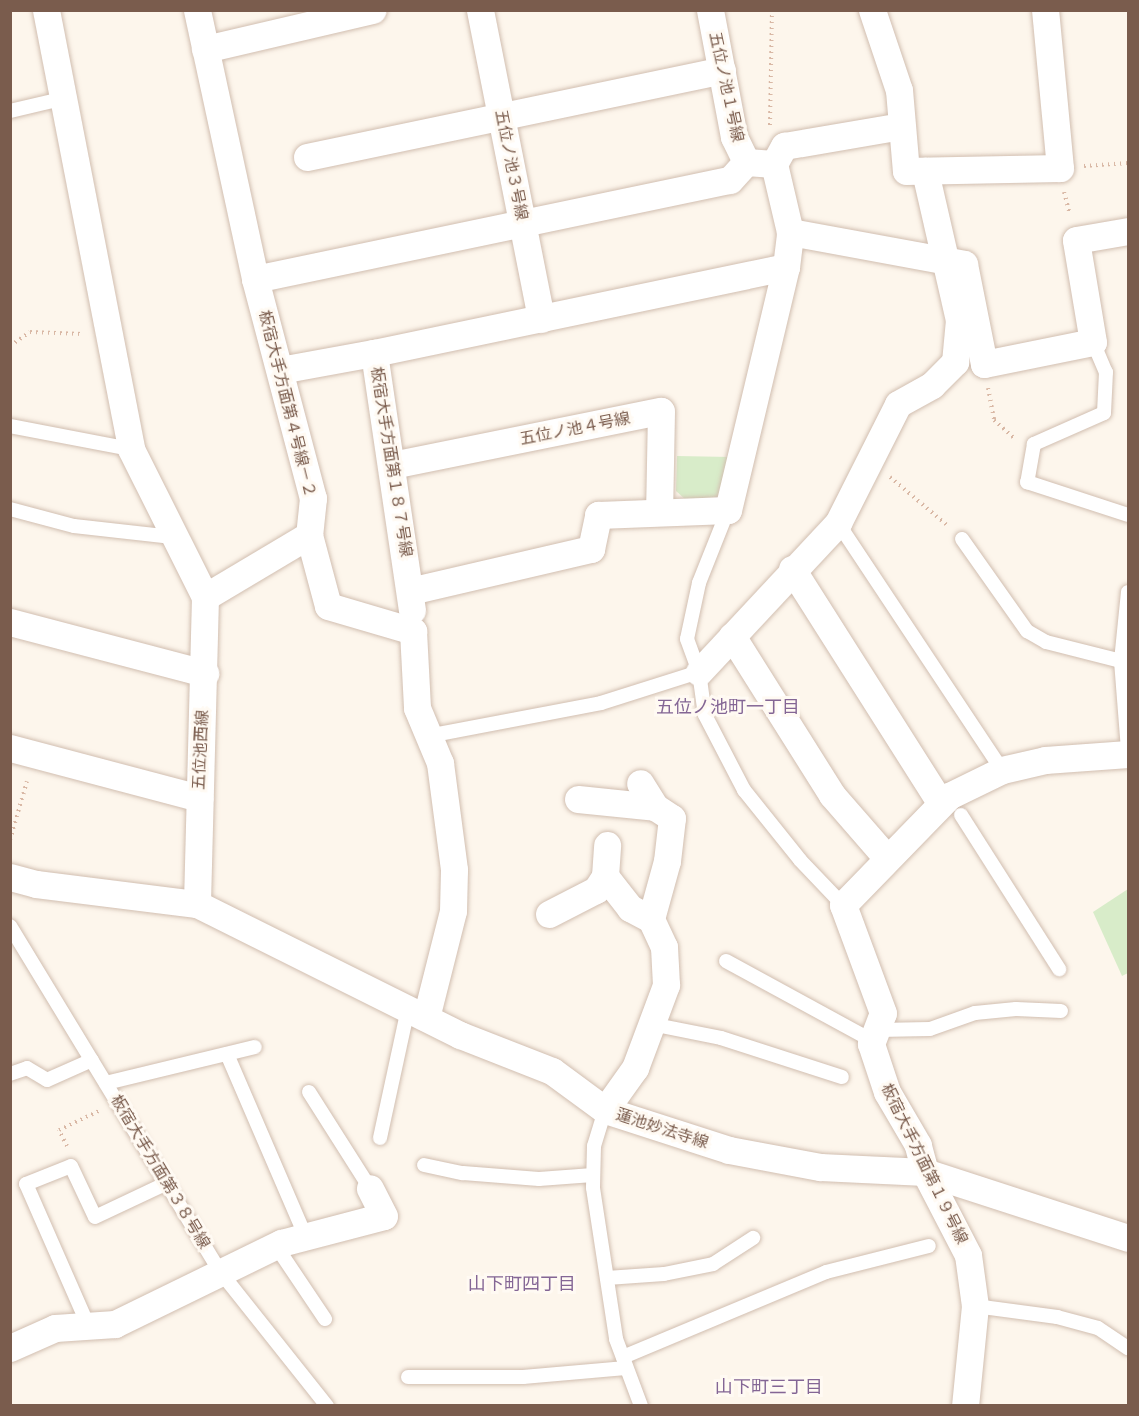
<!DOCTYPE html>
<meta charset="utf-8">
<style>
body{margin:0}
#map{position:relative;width:1139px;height:1416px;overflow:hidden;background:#fdf6ec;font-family:"Work Sans","Noto Sans JP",sans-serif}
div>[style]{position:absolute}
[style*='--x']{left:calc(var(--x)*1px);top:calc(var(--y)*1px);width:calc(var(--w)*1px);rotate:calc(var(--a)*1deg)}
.green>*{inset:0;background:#d8ecc9}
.path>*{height:4px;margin-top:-2px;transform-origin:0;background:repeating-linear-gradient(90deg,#d9b8a5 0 1.5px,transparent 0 6px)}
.roads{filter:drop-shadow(0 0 2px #d1beb0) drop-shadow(0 0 2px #d1beb0)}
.service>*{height:14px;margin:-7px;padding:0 7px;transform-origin:7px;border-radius:7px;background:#fff}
.minor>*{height:27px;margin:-13.5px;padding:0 13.5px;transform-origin:13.5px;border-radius:13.5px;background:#fff}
span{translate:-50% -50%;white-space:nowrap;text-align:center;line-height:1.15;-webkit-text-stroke:6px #fffaf3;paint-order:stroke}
.street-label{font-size:16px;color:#7a5c4d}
.neighbourhood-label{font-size:18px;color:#846695}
.frame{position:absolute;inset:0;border:12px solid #7a5c4d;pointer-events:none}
</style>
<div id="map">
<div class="green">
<i style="clip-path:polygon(677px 456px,731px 457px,726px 488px,717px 497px,686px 500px,676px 491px)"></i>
<i style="clip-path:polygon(1128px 889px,1128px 973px,1122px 976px,1093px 912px)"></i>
</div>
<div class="path">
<i style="--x:770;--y:125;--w:115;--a:-89"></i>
<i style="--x:1084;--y:166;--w:44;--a:-3.9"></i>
<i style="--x:1064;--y:192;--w:23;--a:75"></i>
<i style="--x:10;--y:346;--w:24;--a:-35"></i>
<i style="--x:30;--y:332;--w:53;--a:2.2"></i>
<i style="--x:988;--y:388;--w:33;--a:79"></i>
<i style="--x:994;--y:420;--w:28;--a:42"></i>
<i style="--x:890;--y:477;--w:76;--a:40.2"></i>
<i style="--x:10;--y:840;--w:61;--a:-73.9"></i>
<i style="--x:67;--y:1146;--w:18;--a:-117"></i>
<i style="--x:59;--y:1130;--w:47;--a:-25.5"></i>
</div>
<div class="roads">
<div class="service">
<i style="--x:10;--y:111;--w:52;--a:-13.2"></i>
<i style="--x:1093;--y:342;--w:33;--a:67"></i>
<i style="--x:1106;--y:372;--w:41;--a:92.8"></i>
<i style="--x:1104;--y:413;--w:77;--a:156.1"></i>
<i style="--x:1034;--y:444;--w:39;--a:100"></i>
<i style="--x:1027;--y:482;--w:106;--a:18.1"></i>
<i style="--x:10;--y:426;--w:123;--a:10.8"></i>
<i style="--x:10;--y:509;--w:66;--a:14.9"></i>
<i style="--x:74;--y:526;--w:99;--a:6.4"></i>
<i style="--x:728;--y:510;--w:79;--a:111.7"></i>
<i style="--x:699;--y:583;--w:57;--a:102.1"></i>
<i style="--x:687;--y:639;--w:35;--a:70"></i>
<i style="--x:699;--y:672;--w:43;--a:82.1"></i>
<i style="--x:705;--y:715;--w:85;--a:62.5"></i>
<i style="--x:744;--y:790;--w:90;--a:51.3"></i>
<i style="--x:800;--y:860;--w:62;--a:46.3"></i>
<i style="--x:838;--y:523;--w:296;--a:56.4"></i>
<i style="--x:962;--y:539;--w:113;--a:54.8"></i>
<i style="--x:1027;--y:631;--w:22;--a:30"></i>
<i style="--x:1046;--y:642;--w:77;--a:14.2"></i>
<i style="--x:1128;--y:592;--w:69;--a:95.8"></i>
<i style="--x:1121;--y:661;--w:88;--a:85.5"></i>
<i style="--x:428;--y:736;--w:176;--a:-10.8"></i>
<i style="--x:601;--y:703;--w:103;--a:-17.6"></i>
<i style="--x:961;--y:815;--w:183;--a:57.5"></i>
<i style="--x:10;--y:926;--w:407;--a:58.7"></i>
<i style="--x:222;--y:1274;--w:169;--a:51.5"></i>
<i style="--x:726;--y:961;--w:167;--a:28.6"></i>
<i style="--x:651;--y:1024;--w:71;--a:11.3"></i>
<i style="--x:721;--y:1038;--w:127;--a:17.9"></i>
<i style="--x:878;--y:1030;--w:52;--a:-1.1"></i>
<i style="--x:930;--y:1029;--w:48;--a:-19.6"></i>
<i style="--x:975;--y:1013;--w:41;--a:-5.6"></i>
<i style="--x:1016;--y:1009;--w:45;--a:2.5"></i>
<i style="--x:227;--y:1054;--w:199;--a:66.7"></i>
<i style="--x:10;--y:1074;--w:18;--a:-19"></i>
<i style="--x:27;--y:1068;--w:23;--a:31"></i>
<i style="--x:47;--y:1080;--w:49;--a:-24"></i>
<i style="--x:106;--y:1083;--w:153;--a:-13.6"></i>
<i style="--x:309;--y:1092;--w:114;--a:57.6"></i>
<i style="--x:605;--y:1110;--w:38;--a:107"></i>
<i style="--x:594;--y:1146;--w:42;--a:91.4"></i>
<i style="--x:593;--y:1188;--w:153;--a:81.3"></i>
<i style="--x:616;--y:1339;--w:72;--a:69.5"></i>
<i style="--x:380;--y:1138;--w:133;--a:-77.8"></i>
<i style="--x:424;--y:1165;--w:40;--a:12"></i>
<i style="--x:463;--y:1173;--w:76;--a:4.5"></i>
<i style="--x:539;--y:1179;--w:54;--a:-4.2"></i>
<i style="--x:276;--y:1246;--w:88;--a:56.1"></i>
<i style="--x:607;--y:1278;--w:57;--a:-4"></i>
<i style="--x:664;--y:1274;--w:50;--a:-11.5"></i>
<i style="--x:713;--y:1264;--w:48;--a:-33"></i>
<i style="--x:975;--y:1306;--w:83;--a:7.6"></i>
<i style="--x:1057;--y:1317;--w:42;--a:15"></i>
<i style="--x:1098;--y:1328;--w:36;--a:34"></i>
<i style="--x:88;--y:1325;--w:154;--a:-113.7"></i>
<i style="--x:26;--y:1184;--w:48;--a:-21.8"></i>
<i style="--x:71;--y:1166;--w:56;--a:64.8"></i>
<i style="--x:95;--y:1217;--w:80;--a:-25.3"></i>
<i style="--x:623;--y:1357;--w:220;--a:-22.7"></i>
<i style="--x:826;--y:1272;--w:106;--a:-14.2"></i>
<i style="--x:408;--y:1377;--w:115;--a:0"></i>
<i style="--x:523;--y:1377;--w:103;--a:-5"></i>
</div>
<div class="minor">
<i style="--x:46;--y:10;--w:447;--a:79"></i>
<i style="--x:131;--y:449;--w:165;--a:63.4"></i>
<i style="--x:205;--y:597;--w:307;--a:91.5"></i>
<i style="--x:197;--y:10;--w:275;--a:77.8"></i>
<i style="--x:255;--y:279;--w:227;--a:75.2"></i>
<i style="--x:313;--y:498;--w:37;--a:96"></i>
<i style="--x:309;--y:535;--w:73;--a:75"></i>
<i style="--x:328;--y:606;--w:89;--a:16.4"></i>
<i style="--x:413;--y:631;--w:77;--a:87"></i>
<i style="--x:417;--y:708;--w:60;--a:67.3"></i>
<i style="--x:440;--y:763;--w:108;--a:82.5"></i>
<i style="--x:454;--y:870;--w:41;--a:91.4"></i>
<i style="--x:453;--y:911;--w:110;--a:104.2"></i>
<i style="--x:480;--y:10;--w:315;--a:78.8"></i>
<i style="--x:710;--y:10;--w:129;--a:79.3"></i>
<i style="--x:734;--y:137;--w:28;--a:64"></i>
<i style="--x:872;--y:10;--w:84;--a:71.4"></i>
<i style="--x:899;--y:90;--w:81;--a:85.1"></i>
<i style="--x:906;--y:171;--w:154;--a:-1.1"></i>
<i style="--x:1060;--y:168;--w:159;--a:-95.4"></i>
<i style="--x:205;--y:49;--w:172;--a:-13.1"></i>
<i style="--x:307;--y:157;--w:424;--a:-11.8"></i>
<i style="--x:774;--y:164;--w:21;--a:-61"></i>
<i style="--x:784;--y:146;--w:119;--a:-9.7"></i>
<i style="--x:790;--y:232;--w:177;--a:10.4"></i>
<i style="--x:964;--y:264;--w:102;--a:78.7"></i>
<i style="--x:984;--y:364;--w:111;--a:-11.4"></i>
<i style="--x:1093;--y:342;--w:103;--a:-99.5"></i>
<i style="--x:1076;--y:240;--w:53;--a:-9.8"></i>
<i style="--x:255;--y:279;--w:485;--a:-11.8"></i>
<i style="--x:730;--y:180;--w:24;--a:-48"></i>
<i style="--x:374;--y:353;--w:421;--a:-11.8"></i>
<i style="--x:280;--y:370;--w:96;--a:-10.3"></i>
<i style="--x:374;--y:353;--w:260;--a:81.6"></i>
<i style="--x:392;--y:465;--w:274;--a:-11.4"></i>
<i style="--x:661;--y:411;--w:100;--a:91.1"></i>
<i style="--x:792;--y:569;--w:276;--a:57.6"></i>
<i style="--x:410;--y:591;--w:186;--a:-13.1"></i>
<i style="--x:591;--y:549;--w:35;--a:-78"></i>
<i style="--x:598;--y:515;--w:130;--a:-2.2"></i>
<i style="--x:728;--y:510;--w:250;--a:-76.6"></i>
<i style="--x:786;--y:267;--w:35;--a:-83"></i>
<i style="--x:790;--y:232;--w:70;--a:-103.2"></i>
<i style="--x:774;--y:164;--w:28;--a:-176"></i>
<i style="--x:205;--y:597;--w:121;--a:-30.8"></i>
<i style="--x:10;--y:622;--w:202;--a:14.7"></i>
<i style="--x:732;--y:636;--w:188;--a:57.8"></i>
<i style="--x:832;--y:795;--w:82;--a:48.9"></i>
<i style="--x:699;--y:672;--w:204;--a:-47"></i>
<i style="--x:838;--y:523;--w:133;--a:-63.2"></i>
<i style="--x:898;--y:404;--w:39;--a:-29"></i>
<i style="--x:932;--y:385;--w:33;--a:-45"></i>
<i style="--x:955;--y:362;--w:42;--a:-84.6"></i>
<i style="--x:959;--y:320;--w:153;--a:-102.9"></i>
<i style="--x:10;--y:748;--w:196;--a:14.8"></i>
<i style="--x:578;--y:799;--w:77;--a:5.9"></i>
<i style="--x:605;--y:876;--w:41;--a:52"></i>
<i style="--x:630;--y:908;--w:24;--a:28"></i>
<i style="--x:10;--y:877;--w:27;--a:15"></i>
<i style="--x:36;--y:884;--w:162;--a:7.1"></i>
<i style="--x:197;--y:904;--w:294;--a:26.5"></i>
<i style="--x:460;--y:1035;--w:99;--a:21.4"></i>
<i style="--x:552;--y:1071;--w:66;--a:36.3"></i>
<i style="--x:605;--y:1110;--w:130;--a:17.9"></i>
<i style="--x:729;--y:1150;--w:93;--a:10.6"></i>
<i style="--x:820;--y:1167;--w:105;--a:2.7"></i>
<i style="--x:925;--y:1172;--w:213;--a:18"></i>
<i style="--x:549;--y:914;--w:53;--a:-27.1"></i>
<i style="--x:596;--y:890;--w:17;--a:-57"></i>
<i style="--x:605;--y:876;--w:31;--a:-86"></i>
<i style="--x:605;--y:1110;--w:52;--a:-54.5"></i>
<i style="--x:635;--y:1068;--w:89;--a:-69.5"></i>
<i style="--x:666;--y:985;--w:38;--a:-93"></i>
<i style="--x:664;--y:947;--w:31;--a:-115"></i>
<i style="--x:651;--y:919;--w:60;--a:-74.6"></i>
<i style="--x:667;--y:861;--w:43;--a:-83.4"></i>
<i style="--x:672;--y:818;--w:20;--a:-147"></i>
<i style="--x:655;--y:807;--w:28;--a:-122"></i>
<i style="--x:10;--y:1348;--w:49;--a:-24"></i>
<i style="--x:55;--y:1328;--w:60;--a:-3.8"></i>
<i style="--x:115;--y:1324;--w:185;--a:-26"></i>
<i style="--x:281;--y:1243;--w:106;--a:-14.7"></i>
<i style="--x:384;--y:1216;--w:31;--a:-117"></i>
<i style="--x:965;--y:1406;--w:100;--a:-84.3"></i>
<i style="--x:975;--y:1306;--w:51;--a:-97.8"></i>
<i style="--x:968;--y:1255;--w:93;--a:-117.4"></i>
<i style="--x:925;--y:1172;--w:28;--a:-105"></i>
<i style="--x:918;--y:1145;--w:61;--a:-120.3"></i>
<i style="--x:887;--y:1092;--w:51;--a:-108.4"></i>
<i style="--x:871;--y:1044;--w:33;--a:-69"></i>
<i style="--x:883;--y:1013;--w:115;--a:-110.3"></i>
<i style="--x:843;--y:905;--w:152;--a:-45.8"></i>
<i style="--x:949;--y:796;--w:59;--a:-26.1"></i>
<i style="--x:1002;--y:770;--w:44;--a:-13.1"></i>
<i style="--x:1045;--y:760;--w:83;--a:-4.1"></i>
</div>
</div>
<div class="street-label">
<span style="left:726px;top:87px;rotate:78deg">五位ノ池１号線</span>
<span style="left:511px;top:165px;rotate:79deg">五位ノ池３号線</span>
<span style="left:287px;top:404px;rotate:76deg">板宿大手方面第４号線－２</span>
<span style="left:575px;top:429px;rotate:-11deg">五位ノ池４号線</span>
<span style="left:391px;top:462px;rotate:81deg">板宿大手方面第１８７号線</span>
<span style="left:201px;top:750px;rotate:-87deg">五位池西線</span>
<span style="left:662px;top:1129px;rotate:18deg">蓮池妙法寺線</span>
<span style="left:924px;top:1164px;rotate:64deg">板宿大手方面第１９号線</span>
<span style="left:160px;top:1172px;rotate:59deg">板宿大手方面第３８号線</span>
</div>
<div class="neighbourhood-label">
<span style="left:728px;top:707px">五位ノ池町一丁目</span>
<span style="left:522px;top:1284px">山下町四丁目</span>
<span style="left:769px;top:1387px">山下町三丁目</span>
</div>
<div class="frame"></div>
</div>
